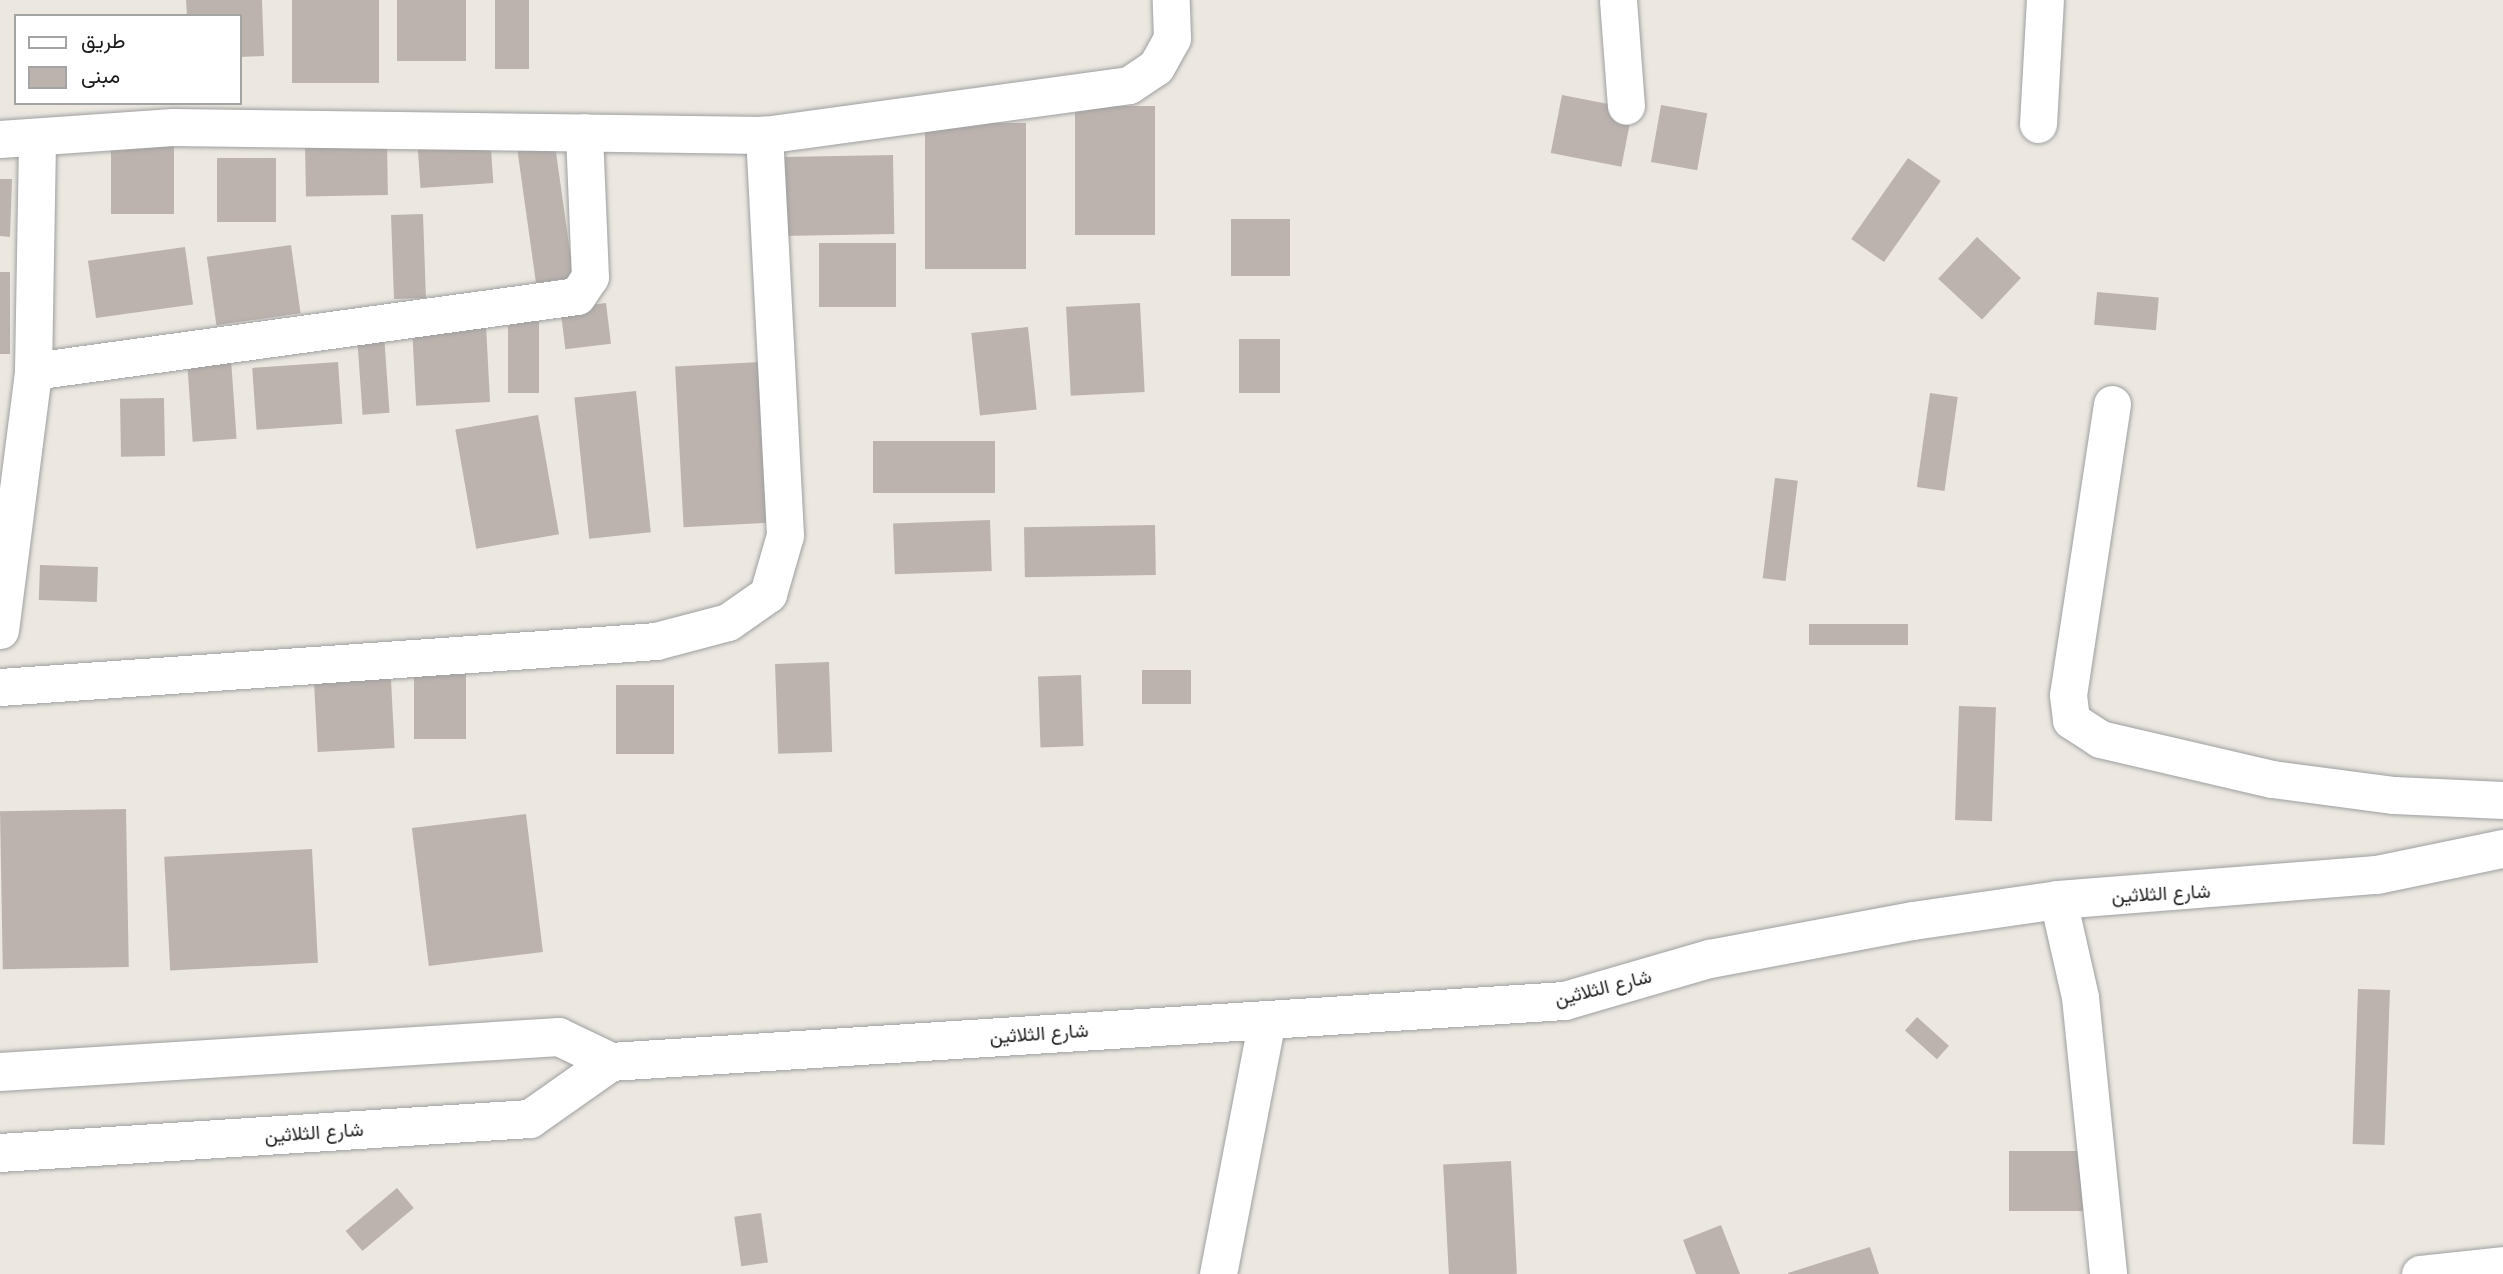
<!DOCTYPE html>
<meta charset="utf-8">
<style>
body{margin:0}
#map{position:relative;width:2503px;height:1274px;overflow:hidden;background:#ece8e1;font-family:Arial,Vazirmatn,sans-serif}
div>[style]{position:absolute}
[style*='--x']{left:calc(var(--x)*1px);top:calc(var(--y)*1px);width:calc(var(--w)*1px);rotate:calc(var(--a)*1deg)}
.building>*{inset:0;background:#bcb3ae;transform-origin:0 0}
.roads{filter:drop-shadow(0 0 2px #9f9f9f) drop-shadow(0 0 2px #9f9f9f)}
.minor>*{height:37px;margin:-18.5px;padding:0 18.5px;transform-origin:18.5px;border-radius:18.5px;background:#fff}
.tertiary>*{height:38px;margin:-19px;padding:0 19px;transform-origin:19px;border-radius:19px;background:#fff}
span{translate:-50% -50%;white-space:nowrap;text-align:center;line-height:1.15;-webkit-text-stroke:5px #fff;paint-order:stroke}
.street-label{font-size:19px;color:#1b1b1b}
.legend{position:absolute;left:14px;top:14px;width:228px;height:91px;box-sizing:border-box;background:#fff;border:2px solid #a4a4a4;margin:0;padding:9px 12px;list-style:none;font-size:21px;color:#1b1b1b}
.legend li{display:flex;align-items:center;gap:14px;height:35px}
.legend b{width:35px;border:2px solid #a4a4a4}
</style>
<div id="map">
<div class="building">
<i style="clip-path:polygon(186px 0,262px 0,264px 56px,240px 57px,240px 16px,187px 16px)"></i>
<i style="left:292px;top:0;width:87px;height:83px"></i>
<i style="left:397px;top:0;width:69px;height:61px"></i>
<i style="left:495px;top:0;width:34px;height:69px"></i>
<i style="left:1562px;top:95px;width:72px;height:59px;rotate:11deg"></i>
<i style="left:1661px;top:105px;width:47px;height:58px;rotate:10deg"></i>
<i style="left:1075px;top:106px;width:80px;height:129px"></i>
<i style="left:925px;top:123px;width:101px;height:146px"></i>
<i style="left:490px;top:135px;width:48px;height:73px;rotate:86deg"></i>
<i style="left:387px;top:142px;width:53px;height:82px;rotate:89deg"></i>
<i style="left:111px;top:145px;width:63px;height:69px"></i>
<i style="left:555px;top:145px;width:134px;height:38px;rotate:82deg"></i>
<i style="left:893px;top:155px;width:79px;height:113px;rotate:89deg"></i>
<i style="left:217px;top:158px;width:59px;height:64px"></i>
<i style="left:1908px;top:158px;width:40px;height:99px;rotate:35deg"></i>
<i style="clip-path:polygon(0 179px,12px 179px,10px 237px,0 236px)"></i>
<i style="left:423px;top:214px;width:84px;height:32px;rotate:88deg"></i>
<i style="left:1231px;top:219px;width:59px;height:57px"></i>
<i style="left:1977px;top:237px;width:60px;height:57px;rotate:43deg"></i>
<i style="left:819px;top:243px;width:77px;height:64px"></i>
<i style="left:291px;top:245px;width:69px;height:85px;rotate:82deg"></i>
<i style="left:185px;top:247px;width:58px;height:98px;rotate:82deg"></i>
<i style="left:0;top:272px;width:10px;height:82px"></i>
<i style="left:2097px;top:292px;width:62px;height:33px;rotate:5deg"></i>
<i style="left:606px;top:303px;width:41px;height:46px;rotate:83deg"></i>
<i style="left:1140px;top:303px;width:89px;height:74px;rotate:87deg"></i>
<i style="left:508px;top:320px;width:31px;height:73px"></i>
<i style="left:486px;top:325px;width:77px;height:74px;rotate:87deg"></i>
<i style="left:1028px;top:327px;width:83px;height:57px;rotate:84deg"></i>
<i style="left:384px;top:334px;width:79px;height:27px;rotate:86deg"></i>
<i style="left:1239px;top:339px;width:41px;height:54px"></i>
<i style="left:231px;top:359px;width:80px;height:44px;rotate:86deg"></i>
<i style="left:338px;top:362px;width:62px;height:86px;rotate:86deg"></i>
<i style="left:760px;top:362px;width:161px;height:85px;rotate:87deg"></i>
<i style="left:636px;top:391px;width:142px;height:62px;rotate:84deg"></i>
<i style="left:1930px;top:393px;width:28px;height:95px;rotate:8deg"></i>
<i style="left:164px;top:398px;width:58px;height:44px;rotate:89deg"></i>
<i style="left:538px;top:415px;width:121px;height:84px;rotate:80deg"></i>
<i style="left:873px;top:441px;width:122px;height:52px"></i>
<i style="left:1775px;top:478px;width:23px;height:101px;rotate:7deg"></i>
<i style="left:990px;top:520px;width:51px;height:97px;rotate:88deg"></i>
<i style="left:1155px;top:525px;width:50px;height:131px;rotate:89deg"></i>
<i style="left:40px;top:565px;width:58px;height:35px;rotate:2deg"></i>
<i style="left:1809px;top:624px;width:99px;height:21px"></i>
<i style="left:414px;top:659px;width:52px;height:80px"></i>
<i style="left:390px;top:661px;width:87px;height:77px;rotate:87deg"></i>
<i style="left:829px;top:662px;width:90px;height:54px;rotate:88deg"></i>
<i style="left:1142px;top:670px;width:49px;height:34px"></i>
<i style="left:1081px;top:675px;width:71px;height:43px;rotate:88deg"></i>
<i style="left:616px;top:685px;width:58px;height:69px"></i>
<i style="left:1959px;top:706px;width:37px;height:114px;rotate:2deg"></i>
<i style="left:126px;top:809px;width:158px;height:126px;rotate:89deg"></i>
<i style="left:526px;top:814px;width:139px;height:115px;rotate:83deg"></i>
<i style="left:312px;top:849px;width:114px;height:148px;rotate:87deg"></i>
<i style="left:2358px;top:989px;width:32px;height:155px;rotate:2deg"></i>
<i style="left:1917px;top:1017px;width:43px;height:18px;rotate:42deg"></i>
<i style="left:2009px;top:1151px;width:84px;height:60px"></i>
<i style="left:1511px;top:1161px;width:113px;height:68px;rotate:87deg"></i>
<i style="left:397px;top:1188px;width:26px;height:67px;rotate:50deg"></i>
<i style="left:761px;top:1213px;width:50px;height:27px;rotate:82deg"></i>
<i style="clip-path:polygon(1721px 1225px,1740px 1274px,1696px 1274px,1683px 1240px)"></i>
<i style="clip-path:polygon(1870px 1247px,1879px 1274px,1788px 1274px,1788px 1273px)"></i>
</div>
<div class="roads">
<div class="minor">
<i style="--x:1618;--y:0;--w:106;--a:85.7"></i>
<i style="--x:2038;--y:124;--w:124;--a:-86.8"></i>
<i style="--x:0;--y:139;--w:173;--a:-4"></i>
<i style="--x:173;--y:127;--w:591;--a:0.78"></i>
<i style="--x:764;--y:135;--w:368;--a:-7.8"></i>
<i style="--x:1129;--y:85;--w:32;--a:-34"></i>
<i style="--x:1156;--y:67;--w:33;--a:-61"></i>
<i style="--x:1172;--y:38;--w:38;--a:-92"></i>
<i style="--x:33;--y:371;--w:549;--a:-7.85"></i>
<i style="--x:577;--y:296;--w:23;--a:-56"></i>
<i style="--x:590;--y:277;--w:145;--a:-92.4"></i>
<i style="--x:2112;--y:404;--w:294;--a:98.6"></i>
<i style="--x:2068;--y:695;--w:25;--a:83"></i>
<i style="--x:2071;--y:720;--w:35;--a:33"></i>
<i style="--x:2100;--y:739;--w:177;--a:13.1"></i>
<i style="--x:2272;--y:779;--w:123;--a:7.5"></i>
<i style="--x:2394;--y:795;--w:109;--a:2.6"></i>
<i style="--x:0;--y:630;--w:261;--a:-82.7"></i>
<i style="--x:33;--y:371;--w:234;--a:-89"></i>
<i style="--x:0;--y:687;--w:658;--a:-4.01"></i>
<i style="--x:656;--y:641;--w:74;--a:-14.8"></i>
<i style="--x:728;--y:622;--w:49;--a:-35"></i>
<i style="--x:768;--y:594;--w:61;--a:-73.9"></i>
<i style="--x:785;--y:535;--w:401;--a:-93"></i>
<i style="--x:2058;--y:900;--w:99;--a:77.2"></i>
<i style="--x:2080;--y:997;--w:278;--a:84.2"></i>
<i style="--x:1218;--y:1274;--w:259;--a:-79.1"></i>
<i style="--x:2420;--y:1274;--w:83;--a:-6.2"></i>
</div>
<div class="tertiary">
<i style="--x:0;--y:1072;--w:560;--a:-3.58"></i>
<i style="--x:559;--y:1037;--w:58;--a:25.7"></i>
<i style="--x:611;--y:1062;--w:956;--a:-3.66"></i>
<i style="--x:1565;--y:1001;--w:151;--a:-16.2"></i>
<i style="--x:1710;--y:959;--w:207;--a:-10.6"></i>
<i style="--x:1913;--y:921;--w:147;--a:-8.2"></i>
<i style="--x:2058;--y:900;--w:320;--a:-4.5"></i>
<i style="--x:2377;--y:875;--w:129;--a:-11.7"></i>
<i style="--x:0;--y:1153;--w:531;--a:-3.67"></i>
<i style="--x:530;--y:1119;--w:99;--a:-35.1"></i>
</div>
</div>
<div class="street-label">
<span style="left:2161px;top:894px;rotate:-3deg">شارع الثلاثين</span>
<span style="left:1603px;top:988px;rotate:-14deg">شارع الثلاثين</span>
<span style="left:1039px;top:1034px;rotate:-4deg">شارع الثلاثين</span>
<span style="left:314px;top:1133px;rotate:-4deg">شارع الثلاثين</span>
</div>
<ul class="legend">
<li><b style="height:9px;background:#fff"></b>طريق</li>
<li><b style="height:19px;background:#bcb3ae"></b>مبنى</li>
</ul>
</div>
